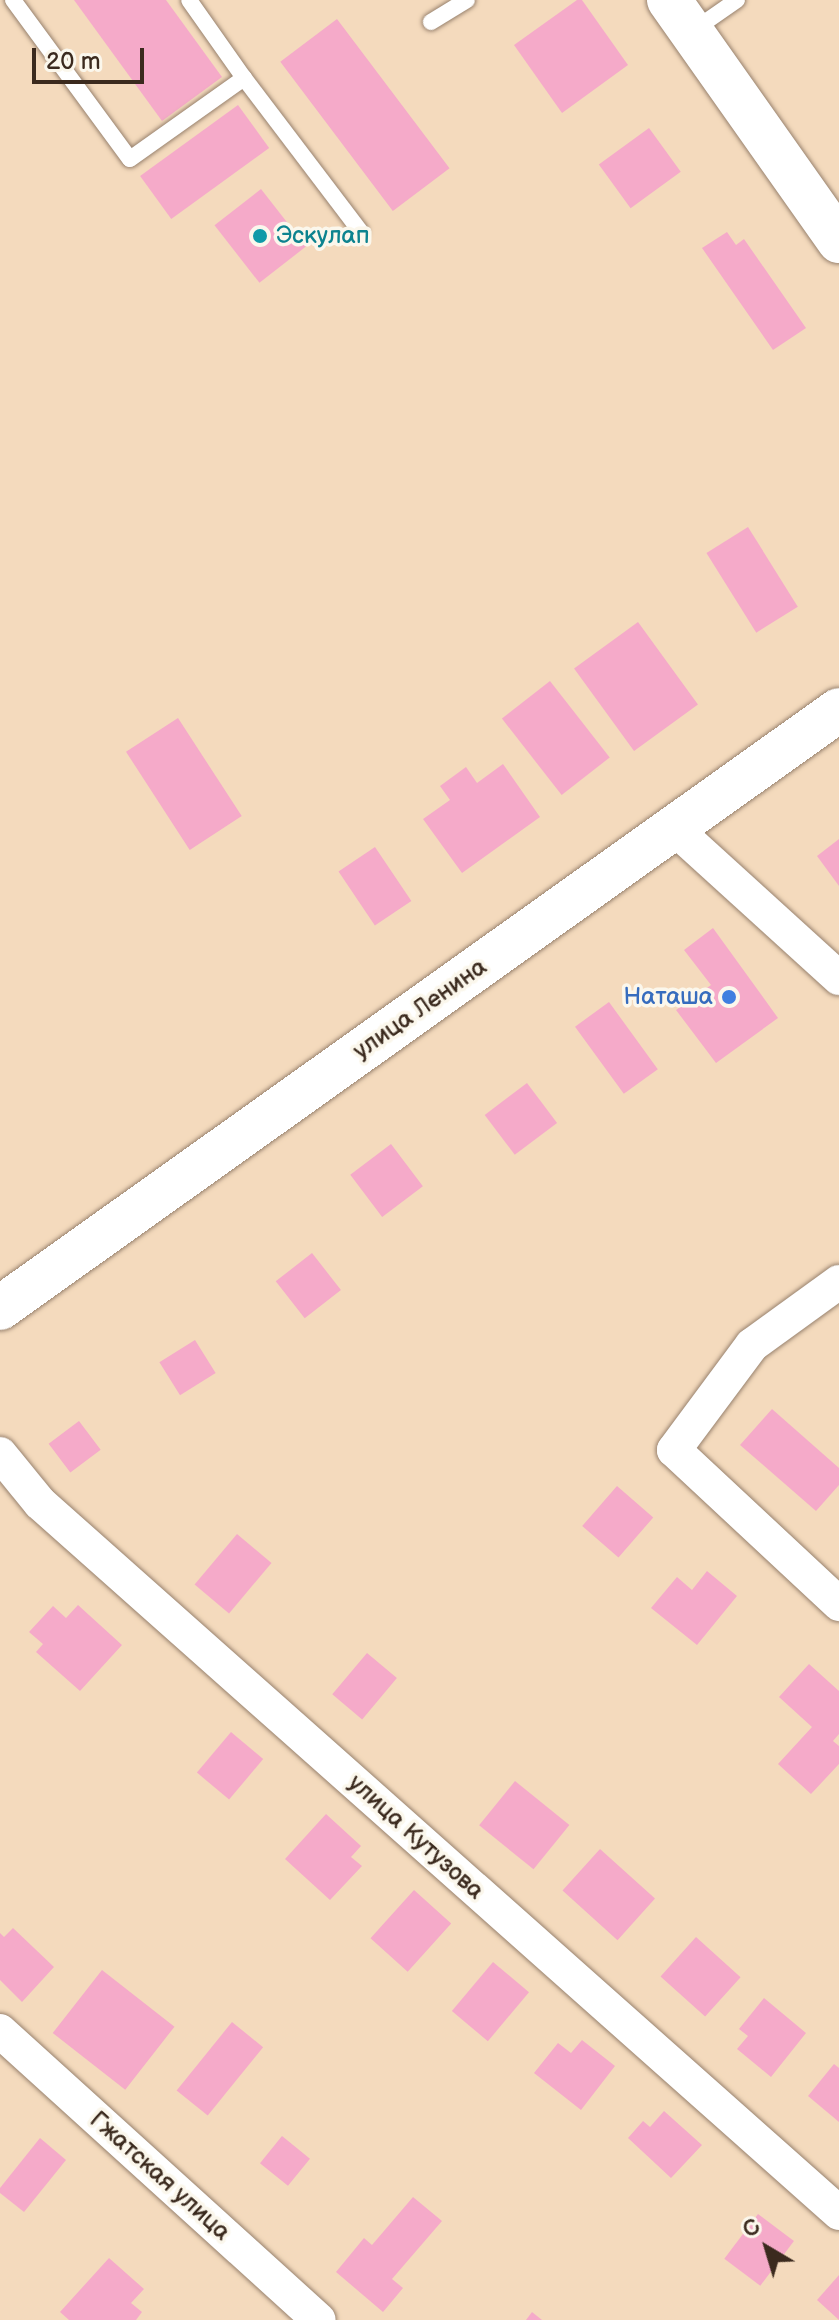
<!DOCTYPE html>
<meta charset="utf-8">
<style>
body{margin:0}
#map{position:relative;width:839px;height:2320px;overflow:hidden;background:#f4dabd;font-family:"Balsamiq Sans",sans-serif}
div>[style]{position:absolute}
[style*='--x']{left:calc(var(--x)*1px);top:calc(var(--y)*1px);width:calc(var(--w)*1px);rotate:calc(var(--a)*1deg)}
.building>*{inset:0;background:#f5aac9;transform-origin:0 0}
.roads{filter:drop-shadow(0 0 2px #98826e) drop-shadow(0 0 2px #98826e)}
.service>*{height:16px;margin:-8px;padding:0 8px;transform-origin:8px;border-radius:8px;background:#fff}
.minor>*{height:34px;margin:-17px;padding:0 17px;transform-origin:17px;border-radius:17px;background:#fff}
.secondary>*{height:44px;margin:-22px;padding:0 22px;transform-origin:22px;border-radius:22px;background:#fff}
.dots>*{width:22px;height:22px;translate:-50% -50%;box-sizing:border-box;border:4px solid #fbf7ec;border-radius:50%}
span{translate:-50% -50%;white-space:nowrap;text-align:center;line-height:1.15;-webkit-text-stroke:7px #fbf7ec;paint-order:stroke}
.culture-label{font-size:24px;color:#0d838f}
.left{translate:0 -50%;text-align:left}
.shop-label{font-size:24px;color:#366cbe}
.right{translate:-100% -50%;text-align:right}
.street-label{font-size:24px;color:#3b2a1e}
.north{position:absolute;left:727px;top:2208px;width:80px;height:80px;-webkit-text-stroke:6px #fbf7ec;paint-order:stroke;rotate:322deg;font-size:22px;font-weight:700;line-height:32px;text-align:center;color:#3b2a1e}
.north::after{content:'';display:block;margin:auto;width:28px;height:36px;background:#3b2a1e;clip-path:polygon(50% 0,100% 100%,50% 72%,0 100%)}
.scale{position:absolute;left:32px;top:48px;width:112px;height:36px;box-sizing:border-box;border:4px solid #3b2a1e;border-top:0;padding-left:10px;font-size:24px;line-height:28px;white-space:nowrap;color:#3b2a1e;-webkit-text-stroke:6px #fbf7ec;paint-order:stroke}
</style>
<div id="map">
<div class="building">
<i style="clip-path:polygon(74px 0,166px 0,222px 77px,162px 121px)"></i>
<i style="clip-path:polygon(577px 0,582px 0,628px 65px,562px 113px,514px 45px)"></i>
<i style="left:337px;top:19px;width:187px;height:71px;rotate:53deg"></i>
<i style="left:238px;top:105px;width:53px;height:121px;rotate:54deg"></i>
<i style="left:649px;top:128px;width:54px;height:62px;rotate:54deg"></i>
<i style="left:261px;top:189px;width:73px;height:59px;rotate:52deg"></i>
<i style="clip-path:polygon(727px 232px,736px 245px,744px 239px,806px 328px,773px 350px,702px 248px)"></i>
<i style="left:748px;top:527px;width:94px;height:49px;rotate:58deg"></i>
<i style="left:638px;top:622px;width:102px;height:79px;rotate:54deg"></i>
<i style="left:550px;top:681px;width:97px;height:61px;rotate:52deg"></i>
<i style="left:178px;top:718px;width:117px;height:62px;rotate:57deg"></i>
<i style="clip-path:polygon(503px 764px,540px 817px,462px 873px,423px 819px,450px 800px,440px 786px,466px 767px,477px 783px)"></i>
<i style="clip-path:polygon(839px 839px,839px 886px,817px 856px)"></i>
<i style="left:375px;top:847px;width:65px;height:44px;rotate:56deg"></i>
<i style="clip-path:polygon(713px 928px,778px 1018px,716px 1063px,676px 1010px,711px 985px,684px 950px)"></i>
<i style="left:609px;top:1002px;width:83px;height:42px;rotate:54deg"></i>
<i style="left:527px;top:1083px;width:50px;height:53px;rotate:53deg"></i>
<i style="left:391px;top:1144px;width:53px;height:51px;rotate:53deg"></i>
<i style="left:312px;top:1253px;width:47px;height:46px;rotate:52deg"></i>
<i style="left:195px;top:1340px;width:39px;height:42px;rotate:58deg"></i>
<i style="clip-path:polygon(772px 1409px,839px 1468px,839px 1485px,816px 1511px,740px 1445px)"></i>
<i style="left:79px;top:1421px;width:36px;height:38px;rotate:53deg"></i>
<i style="left:617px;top:1486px;width:48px;height:53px;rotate:41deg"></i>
<i style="left:237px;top:1534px;width:45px;height:66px;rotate:40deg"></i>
<i style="clip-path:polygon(707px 1571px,737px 1596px,697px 1645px,651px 1608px,677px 1577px,692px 1590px)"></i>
<i style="clip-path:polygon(78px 1605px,122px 1645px,80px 1691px,36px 1652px,43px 1644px,29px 1632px,53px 1606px,66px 1618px)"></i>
<i style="left:367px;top:1653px;width:39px;height:54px;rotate:40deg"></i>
<i style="clip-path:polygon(809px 1664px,839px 1691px,839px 1734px,833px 1741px,839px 1746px,839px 1764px,811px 1794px,778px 1764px,812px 1727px,779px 1697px)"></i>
<i style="left:231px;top:1732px;width:42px;height:53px;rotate:40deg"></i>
<i style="left:515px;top:1781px;width:70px;height:57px;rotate:39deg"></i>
<i style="clip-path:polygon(326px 1814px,361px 1846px,351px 1857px,362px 1866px,330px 1900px,285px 1859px)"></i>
<i style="left:600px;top:1849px;width:74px;height:56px;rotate:42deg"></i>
<i style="left:414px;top:1890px;width:50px;height:65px;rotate:42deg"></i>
<i style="clip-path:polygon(13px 1928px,54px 1967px,22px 2002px,0 1980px,0 1933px,4px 1937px)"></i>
<i style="left:696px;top:1937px;width:60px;height:53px;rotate:42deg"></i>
<i style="left:493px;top:1962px;width:47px;height:64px;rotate:40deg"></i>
<i style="left:102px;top:1970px;width:92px;height:80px;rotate:38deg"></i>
<i style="clip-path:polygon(764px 1998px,806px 2033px,771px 2077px,737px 2049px,748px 2036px,739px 2029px)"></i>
<i style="left:232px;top:2022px;width:40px;height:88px;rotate:39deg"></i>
<i style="clip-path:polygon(582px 2040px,615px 2066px,581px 2110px,534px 2073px,558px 2043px,571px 2053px)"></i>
<i style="clip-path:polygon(834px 2064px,839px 2068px,839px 2122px,808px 2096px)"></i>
<i style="clip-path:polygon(664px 2111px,702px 2145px,671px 2178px,628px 2138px,643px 2121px,650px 2127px)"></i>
<i style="left:282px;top:2136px;width:36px;height:35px;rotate:39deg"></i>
<i style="clip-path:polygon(40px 2138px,66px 2160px,24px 2212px,0 2193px,0 2188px)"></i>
<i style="clip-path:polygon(413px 2197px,442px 2221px,392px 2279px,403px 2288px,383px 2312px,336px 2272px,364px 2238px,372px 2245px)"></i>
<i style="left:758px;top:2214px;width:45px;height:56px;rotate:37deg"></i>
<i style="clip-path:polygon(109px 2258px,144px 2289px,131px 2303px,142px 2312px,136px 2320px,69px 2320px,60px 2312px)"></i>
<i style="clip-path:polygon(839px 2275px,839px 2320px,817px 2300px)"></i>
<i style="clip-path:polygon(532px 2312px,542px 2320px,526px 2320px)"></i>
</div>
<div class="roads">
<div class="service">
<i style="--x:13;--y:0;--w:197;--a:53.7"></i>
<i style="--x:130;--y:159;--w:140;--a:-35.4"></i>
<i style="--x:244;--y:78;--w:95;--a:-125.2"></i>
<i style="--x:431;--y:22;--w:42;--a:-31.4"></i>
<i style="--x:691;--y:32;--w:56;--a:-34.8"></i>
<i style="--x:244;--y:78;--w:192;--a:52.8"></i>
</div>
<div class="minor">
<i style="--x:674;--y:828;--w:223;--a:42.3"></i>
<i style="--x:839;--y:1282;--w:107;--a:144.1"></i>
<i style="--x:752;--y:1345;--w:131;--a:126.6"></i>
<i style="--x:674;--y:1450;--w:226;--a:43"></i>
<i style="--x:0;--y:1454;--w:63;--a:50.8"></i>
<i style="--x:40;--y:1503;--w:1069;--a:41.62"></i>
<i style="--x:0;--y:2031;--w:430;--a:42.2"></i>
</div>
<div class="secondary">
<i style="--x:669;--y:0;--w:295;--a:54.8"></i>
<i style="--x:0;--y:1308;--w:1030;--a:-35.48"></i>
</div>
</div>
<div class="dots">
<i style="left:260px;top:236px;background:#0f9aa8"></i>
<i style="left:729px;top:997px;background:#3f7fe0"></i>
</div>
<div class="culture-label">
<span class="left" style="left:276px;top:236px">Эскулап</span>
</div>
<div class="shop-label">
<span class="right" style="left:713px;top:997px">Наташа</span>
</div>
<div class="street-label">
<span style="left:420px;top:1009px;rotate:-35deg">улица Ленина</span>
<span style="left:416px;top:1837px;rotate:42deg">улица Кутузова</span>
<span style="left:160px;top:2176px;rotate:42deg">Гжатская улица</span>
</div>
<div class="north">С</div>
<div class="scale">20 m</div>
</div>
